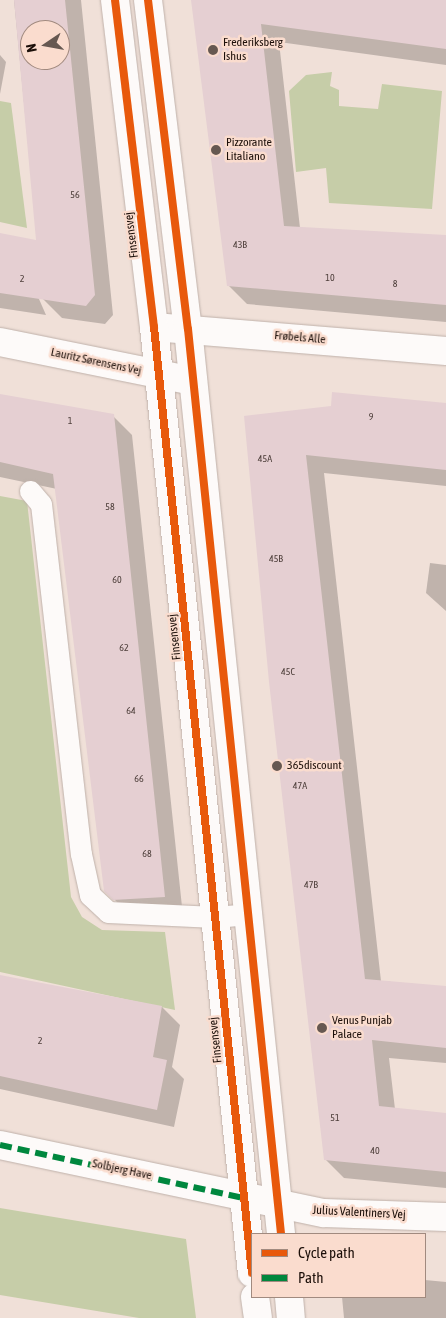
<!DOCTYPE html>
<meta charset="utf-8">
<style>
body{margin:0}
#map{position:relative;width:446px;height:1318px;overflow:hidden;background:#f0e0d8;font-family:"Asap Condensed",sans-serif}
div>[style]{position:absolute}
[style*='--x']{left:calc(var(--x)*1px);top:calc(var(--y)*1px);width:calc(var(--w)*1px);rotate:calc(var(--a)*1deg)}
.green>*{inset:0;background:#c6cda8}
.shadow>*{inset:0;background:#0003}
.building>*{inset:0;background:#e5cfd2}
.roads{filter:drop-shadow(0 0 1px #bfb1aa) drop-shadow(0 0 1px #bfb1aa)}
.service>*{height:21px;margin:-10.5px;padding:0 10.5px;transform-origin:10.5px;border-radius:10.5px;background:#fdfaf9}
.minor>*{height:28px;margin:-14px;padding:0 14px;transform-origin:14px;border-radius:14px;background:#fdfaf9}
.tertiary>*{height:28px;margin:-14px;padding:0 14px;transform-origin:14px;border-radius:14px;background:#fdfaf9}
.quiet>*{height:6px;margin-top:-3px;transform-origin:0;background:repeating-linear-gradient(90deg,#00873e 0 12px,transparent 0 18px)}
.cycleway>*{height:8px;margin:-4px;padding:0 4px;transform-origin:4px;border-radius:4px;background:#e8590c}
.dots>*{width:14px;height:14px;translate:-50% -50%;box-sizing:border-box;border:2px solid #fadcce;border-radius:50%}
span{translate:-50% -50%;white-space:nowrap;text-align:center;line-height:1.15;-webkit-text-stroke:5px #fadcce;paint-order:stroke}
.number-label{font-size:10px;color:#4f403c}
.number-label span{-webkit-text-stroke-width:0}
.poi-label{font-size:12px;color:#1c0f09}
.left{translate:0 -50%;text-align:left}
.street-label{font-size:12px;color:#1c0f09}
.legend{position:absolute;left:251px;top:1233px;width:175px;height:65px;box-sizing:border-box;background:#fadcce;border:1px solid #a18a7f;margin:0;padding:6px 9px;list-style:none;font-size:15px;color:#1c0f09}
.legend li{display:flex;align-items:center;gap:10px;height:25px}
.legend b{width:25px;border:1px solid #a18a7f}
.north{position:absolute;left:20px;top:20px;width:50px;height:50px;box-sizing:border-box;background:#fadcce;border:1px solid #a18a7f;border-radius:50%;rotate:258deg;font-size:14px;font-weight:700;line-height:20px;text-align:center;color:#1c0f09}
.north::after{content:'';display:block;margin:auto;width:18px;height:22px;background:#665851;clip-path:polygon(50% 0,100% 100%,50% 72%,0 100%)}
</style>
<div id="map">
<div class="green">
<i style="clip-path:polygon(332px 72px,330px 86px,339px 90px,339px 106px,378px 109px,382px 84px,442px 91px,432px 209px,329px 203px,326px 168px,296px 172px,289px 91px,306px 75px)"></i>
<i style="clip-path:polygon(0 101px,11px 103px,27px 228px,0 222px)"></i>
<i style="clip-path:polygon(0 496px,27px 501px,71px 897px,82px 917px,102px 930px,165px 932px,175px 1010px,0 972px)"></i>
<i style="clip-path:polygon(0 1208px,186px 1239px,196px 1318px,139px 1318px,0 1295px)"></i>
</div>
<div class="shadow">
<i style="clip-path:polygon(evenodd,14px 0,81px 0,113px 315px,105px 324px,62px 318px,43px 299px,14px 0,30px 30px,60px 30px,60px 60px,30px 60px,30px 30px)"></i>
<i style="clip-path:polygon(192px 0,446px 0,446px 65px,279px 42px,300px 228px,446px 237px,446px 322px,247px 304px,228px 285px)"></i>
<i style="clip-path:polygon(0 55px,6px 62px,0 94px)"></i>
<i style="clip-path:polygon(0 234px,19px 253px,46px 315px,0 308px)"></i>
<i style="clip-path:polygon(0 396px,113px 416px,132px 435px,183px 916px,134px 919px,105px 890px,57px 489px,0 477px)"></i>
<i style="clip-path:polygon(446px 404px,446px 486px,324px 473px,381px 981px,446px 987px,446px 1063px,389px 1058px,395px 1109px,446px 1114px,446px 1188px,344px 1178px,325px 1159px,245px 417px)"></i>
<i style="clip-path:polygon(430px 563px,446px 565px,446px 611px,426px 593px)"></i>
<i style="clip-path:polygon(0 977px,162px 1007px,180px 1025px,172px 1067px,184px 1079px,174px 1127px,0 1089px)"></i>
<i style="clip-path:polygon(425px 1280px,446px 1282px,446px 1318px,344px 1318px,342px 1297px,425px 1297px)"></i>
</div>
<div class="building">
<i style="clip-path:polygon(evenodd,14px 0,65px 0,95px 295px,86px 306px,0 293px,0 233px,36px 240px,14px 0,30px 30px,60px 30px,60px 60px,30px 60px,30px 30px)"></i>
<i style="clip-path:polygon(191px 0,446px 0,446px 49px,261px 24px,284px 226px,446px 235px,446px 305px,227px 286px)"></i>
<i style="clip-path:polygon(332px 392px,446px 403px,446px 470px,306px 455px,365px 979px,446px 986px,446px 1048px,372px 1040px,379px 1106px,446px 1113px,446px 1172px,324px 1160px,269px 682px,244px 416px,331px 406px)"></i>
<i style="clip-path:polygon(0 394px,114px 414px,165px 897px,113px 900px,104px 891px,53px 474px,0 462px)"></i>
<i style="clip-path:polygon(0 975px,162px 1006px,153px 1057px,167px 1060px,157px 1110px,0 1076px)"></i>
</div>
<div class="roads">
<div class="service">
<i style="--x:30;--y:491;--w:17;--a:50"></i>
<i style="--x:41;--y:504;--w:352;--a:83.5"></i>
<i style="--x:81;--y:854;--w:42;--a:77.6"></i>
<i style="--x:90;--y:895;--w:25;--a:43"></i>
<i style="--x:108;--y:912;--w:107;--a:2.7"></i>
<i style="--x:215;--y:917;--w:36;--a:-5"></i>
</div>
<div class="minor">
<i style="--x:154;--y:327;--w:293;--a:4.7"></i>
<i style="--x:0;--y:342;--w:197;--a:11.4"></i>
<i style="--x:0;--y:1145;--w:331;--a:11.9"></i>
<i style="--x:324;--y:1213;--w:122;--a:1.9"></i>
</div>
<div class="tertiary">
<i style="--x:115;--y:0;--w:329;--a:83.2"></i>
<i style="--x:154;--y:327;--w:951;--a:84.09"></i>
<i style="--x:148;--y:0;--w:331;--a:83.1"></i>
<i style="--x:188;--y:329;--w:910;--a:84.13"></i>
<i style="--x:255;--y:1297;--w:21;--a:82"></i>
<i style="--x:289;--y:1297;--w:21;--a:85"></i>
</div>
</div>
<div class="quiet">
<i style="--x:0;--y:1145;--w:249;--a:12.3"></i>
</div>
<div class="cycleway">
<i style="--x:115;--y:0;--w:329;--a:83.2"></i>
<i style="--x:154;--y:327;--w:951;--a:84.09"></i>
<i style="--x:148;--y:0;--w:331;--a:83.1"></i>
<i style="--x:188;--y:329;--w:910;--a:84.13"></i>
</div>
<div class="dots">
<i style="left:213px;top:50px;background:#665851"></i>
<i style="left:216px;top:150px;background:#665851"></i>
<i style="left:277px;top:766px;background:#665851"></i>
<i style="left:322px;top:1028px;background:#665851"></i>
</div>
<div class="number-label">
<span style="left:75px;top:195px">56</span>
<span style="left:240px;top:245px">43B</span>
<span style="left:330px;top:278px">10</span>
<span style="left:22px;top:279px">2</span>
<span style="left:395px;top:284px">8</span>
<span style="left:371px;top:417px">9</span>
<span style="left:70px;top:421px">1</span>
<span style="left:265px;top:459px">45A</span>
<span style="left:110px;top:507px">58</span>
<span style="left:276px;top:559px">45B</span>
<span style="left:117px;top:580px">60</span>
<span style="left:124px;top:648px">62</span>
<span style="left:288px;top:672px">45C</span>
<span style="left:131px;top:711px">64</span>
<span style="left:139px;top:779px">66</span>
<span style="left:300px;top:786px">47A</span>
<span style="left:147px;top:854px">68</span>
<span style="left:311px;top:885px">47B</span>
<span style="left:40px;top:1041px">2</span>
<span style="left:335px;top:1118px">51</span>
<span style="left:375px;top:1151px">40</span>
</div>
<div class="poi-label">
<span class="left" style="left:223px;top:50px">Frederiksberg<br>Ishus</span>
<span class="left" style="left:226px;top:150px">Pizzorante<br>Litaliano</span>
<span class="left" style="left:287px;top:766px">365discount</span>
<span class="left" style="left:332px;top:1028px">Venus Punjab<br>Palace</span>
</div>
<div class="street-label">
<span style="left:132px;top:235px;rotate:-97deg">Finsensvej</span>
<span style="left:300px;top:338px;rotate:5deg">Frøbels Alle</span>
<span style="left:96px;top:362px;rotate:12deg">Lauritz Sørensens Vej</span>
<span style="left:175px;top:637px;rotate:-96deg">Finsensvej</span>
<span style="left:216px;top:1040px;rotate:-96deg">Finsensvej</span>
<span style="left:122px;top:1170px;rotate:12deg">Solbjerg Have</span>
<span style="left:359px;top:1213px;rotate:3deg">Julius Valentiners Vej</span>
</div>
<ul class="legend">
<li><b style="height:6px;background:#e8590c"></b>Cycle path</li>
<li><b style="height:6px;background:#00873e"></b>Path</li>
</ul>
<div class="north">N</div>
</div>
